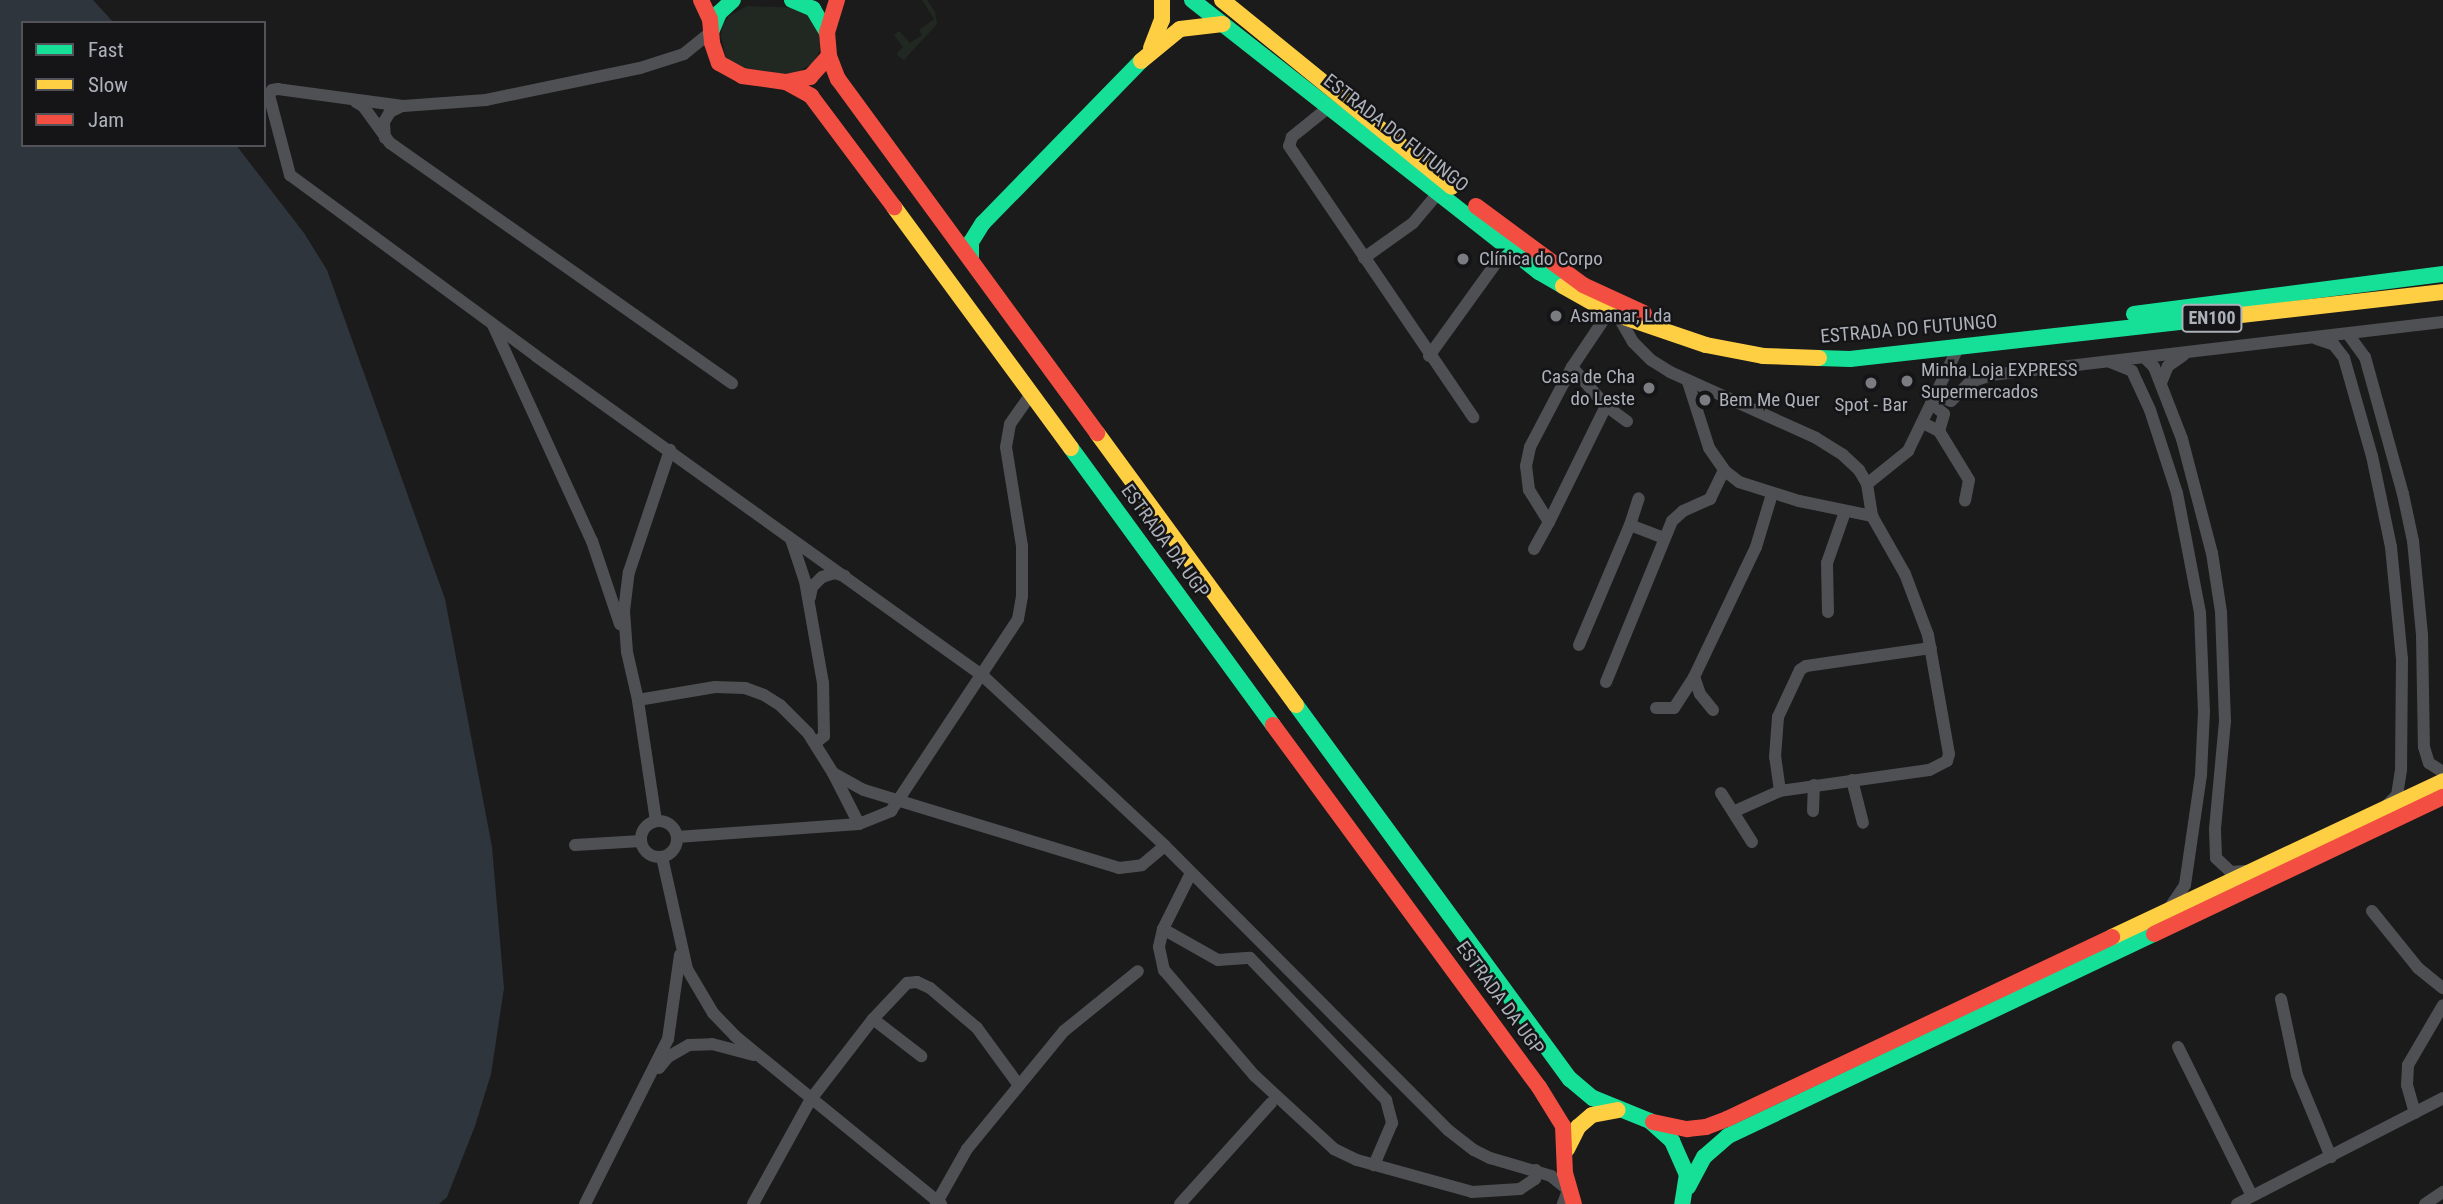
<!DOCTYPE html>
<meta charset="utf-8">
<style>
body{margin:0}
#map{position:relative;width:2443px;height:1204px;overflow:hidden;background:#1b1b1b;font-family:"Roboto Condensed",sans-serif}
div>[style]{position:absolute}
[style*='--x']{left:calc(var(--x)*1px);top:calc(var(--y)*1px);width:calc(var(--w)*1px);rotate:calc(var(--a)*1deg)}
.green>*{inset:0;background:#212822}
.water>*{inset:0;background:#2f353c}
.street>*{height:12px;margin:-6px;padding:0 6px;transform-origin:6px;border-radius:6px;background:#4f5054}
.street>.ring{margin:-6px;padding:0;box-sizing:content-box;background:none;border:12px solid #4f5054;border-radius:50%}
.fast>*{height:16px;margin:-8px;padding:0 8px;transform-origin:8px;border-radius:8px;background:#16e098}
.slow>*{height:16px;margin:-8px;padding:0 8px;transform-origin:8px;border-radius:8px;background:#ffcf43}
.jam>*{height:16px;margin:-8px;padding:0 8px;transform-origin:8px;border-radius:8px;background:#f24e42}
.dots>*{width:19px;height:19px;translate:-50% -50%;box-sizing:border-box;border:4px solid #151517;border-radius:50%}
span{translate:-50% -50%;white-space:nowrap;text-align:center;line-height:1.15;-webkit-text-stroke:5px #151517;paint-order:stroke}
.shield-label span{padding:2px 5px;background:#151517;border:2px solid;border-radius:5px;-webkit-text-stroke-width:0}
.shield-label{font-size:18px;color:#adb1ba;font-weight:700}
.street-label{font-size:19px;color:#adb1ba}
.poi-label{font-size:19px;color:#adb1ba}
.left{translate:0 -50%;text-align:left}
.right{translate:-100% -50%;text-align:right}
.legend{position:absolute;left:21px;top:21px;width:245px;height:126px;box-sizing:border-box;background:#151517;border:2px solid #525358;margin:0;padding:9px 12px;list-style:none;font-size:21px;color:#adb1ba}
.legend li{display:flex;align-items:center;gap:14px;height:35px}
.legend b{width:35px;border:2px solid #525358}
</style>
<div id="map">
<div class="green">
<i style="clip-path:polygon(922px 0,927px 0,935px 12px,937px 24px,904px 60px,898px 56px,897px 53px,903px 47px,894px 35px,899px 31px,910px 43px,922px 35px,919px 30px,934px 19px)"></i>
<i style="clip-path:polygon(747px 6px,797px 8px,807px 13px,824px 42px,813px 63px,794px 74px,767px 73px,742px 70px,726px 57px,721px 36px,723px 25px,729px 16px)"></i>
</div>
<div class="water">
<i style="clip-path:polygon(0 0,93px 0,114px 23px,23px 23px,23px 145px,236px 145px,304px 233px,327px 270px,445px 599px,492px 847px,504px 988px,491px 1074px,475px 1126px,447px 1197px,439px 1204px,0 1204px)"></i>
</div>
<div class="street">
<i style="--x:711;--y:32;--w:35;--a:141"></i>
<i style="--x:684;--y:54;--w:46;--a:162.3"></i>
<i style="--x:640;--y:68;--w:157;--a:168.3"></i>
<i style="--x:486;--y:100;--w:83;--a:175.9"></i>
<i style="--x:403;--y:106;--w:126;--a:-172.3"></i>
<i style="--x:278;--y:89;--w:6;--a:171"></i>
<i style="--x:272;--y:90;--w:6;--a:121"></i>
<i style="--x:269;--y:95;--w:83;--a:75.3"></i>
<i style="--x:290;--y:175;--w:305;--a:36.3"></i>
<i style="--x:536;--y:356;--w:550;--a:35.6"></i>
<i style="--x:983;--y:676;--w:249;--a:43"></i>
<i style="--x:1165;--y:846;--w:401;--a:45.1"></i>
<i style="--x:1448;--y:1130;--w:33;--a:38"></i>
<i style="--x:1474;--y:1150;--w:18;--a:27"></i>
<i style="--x:1490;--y:1158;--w:64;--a:16.4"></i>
<i style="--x:1551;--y:1176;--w:22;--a:39"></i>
<i style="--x:1568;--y:1190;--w:15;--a:110"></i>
<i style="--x:356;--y:102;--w:8;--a:30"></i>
<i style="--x:363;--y:106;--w:46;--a:53.9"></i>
<i style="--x:390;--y:143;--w:418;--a:35.1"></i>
<i style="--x:1329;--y:107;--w:48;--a:141"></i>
<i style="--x:1292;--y:137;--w:9;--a:108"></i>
<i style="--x:1289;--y:146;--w:328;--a:55.8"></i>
<i style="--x:385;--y:138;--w:16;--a:-94"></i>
<i style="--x:384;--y:122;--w:12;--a:-59"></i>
<i style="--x:390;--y:112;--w:13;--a:-27"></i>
<i style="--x:1364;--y:258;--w:60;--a:-35.5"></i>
<i style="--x:1413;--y:223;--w:39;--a:-50"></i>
<i style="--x:1618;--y:316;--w:30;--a:60"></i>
<i style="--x:1633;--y:342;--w:25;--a:45"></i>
<i style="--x:1651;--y:360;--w:22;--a:32"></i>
<i style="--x:1670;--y:372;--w:160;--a:24.3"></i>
<i style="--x:1816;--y:438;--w:32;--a:32"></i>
<i style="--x:1843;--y:455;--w:22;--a:43"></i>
<i style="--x:1859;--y:470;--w:16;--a:60"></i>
<i style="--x:1867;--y:484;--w:32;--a:81"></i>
<i style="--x:1872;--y:516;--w:67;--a:60.4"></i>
<i style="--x:1905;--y:574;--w:65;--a:69.3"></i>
<i style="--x:1928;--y:635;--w:121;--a:80"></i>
<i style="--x:1949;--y:754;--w:7;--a:106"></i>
<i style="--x:1947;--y:761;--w:20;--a:153"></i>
<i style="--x:1929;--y:770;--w:150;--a:172"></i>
<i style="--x:1780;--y:791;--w:51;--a:155.9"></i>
<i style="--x:493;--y:325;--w:238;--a:65.4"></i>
<i style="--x:592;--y:541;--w:88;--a:71.4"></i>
<i style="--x:2348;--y:334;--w:29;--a:54"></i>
<i style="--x:2365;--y:357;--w:142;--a:74.5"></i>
<i style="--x:2403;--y:494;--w:48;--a:78"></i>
<i style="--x:2413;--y:541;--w:94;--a:84.5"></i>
<i style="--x:2422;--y:635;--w:112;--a:89"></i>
<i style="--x:2424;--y:747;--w:17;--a:73"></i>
<i style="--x:2429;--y:763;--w:17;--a:33"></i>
<i style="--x:2317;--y:339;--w:18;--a:19"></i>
<i style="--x:2334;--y:345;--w:16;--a:52"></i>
<i style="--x:2344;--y:358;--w:102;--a:74.1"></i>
<i style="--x:2372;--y:456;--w:93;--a:78.2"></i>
<i style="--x:2391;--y:547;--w:113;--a:84.4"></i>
<i style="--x:2402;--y:659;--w:111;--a:90.5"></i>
<i style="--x:2401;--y:770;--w:25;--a:99"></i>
<i style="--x:2397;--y:795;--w:14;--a:135"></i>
<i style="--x:1429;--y:356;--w:133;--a:-54.2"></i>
<i style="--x:2145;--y:358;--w:13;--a:45"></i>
<i style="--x:2154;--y:367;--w:77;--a:68.7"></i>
<i style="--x:2182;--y:439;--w:118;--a:75.3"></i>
<i style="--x:2212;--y:553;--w:60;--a:81.3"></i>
<i style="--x:2221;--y:612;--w:109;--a:87.9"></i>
<i style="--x:2225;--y:721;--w:108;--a:95.3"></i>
<i style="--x:2215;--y:829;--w:29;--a:88"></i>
<i style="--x:2216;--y:858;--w:21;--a:43"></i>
<i style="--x:2231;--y:872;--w:15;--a:-4"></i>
<i style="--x:2110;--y:362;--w:24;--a:22"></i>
<i style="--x:2132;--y:371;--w:43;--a:65.2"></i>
<i style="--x:2150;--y:410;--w:87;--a:72"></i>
<i style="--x:2177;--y:493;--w:122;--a:79.1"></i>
<i style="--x:2200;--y:613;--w:98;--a:87.7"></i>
<i style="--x:2204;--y:711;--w:64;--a:92.7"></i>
<i style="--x:2201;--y:775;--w:111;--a:98.3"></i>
<i style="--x:2185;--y:885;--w:27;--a:124"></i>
<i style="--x:1572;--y:367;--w:52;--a:48.9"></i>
<i style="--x:1606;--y:406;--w:26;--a:36"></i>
<i style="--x:1688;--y:382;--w:69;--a:72.3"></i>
<i style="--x:1709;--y:448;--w:28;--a:55"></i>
<i style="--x:1725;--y:471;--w:18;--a:38"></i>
<i style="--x:1739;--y:482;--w:63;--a:17.6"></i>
<i style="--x:1799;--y:501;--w:75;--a:11.6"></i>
<i style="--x:2161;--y:383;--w:18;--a:-68"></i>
<i style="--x:2168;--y:366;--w:19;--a:-35"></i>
<i style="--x:1934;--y:395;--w:18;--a:19"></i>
<i style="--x:1951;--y:401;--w:27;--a:-45"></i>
<i style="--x:1970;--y:382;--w:22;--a:-18"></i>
<i style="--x:1991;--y:375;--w:455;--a:-6.7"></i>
<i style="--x:1931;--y:403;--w:17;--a:40"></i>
<i style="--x:1944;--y:414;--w:18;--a:106"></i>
<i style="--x:1606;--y:406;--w:129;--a:116.2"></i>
<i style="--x:1549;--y:522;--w:38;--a:-122"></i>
<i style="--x:1529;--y:490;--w:24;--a:-97"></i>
<i style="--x:1526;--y:466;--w:19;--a:-78"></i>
<i style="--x:1530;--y:447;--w:90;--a:-62.3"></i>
<i style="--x:1572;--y:367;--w:66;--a:-56.1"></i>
<i style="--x:1923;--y:423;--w:18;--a:27"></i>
<i style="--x:1939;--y:431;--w:57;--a:58.5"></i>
<i style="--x:1969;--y:480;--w:21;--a:101"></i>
<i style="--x:1867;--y:484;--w:53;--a:-38.8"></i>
<i style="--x:1908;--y:451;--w:114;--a:-64.1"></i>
<i style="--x:1630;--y:525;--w:28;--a:-72"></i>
<i style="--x:791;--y:539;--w:44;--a:71.6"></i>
<i style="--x:805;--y:581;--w:104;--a:80"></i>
<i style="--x:823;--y:683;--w:53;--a:88.9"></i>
<i style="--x:824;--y:736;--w:11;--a:142"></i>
<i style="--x:1534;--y:549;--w:31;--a:-61"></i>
<i style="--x:810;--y:597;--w:10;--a:-79"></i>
<i style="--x:812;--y:587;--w:14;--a:-45"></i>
<i style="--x:822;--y:577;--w:13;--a:-18"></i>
<i style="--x:834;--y:573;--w:11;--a:15"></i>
<i style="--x:1828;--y:612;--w:49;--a:-91.2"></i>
<i style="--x:1827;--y:563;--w:54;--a:-70.6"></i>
<i style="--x:1579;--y:645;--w:130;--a:-67"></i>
<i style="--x:1630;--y:525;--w:36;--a:21"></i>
<i style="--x:1606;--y:682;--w:174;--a:-67.7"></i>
<i style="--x:1672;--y:521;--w:15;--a:-42"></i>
<i style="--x:1683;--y:511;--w:30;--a:-24"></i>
<i style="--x:1710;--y:499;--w:32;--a:-64"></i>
<i style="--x:638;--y:700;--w:78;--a:-9.6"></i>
<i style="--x:715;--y:687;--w:30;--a:2"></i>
<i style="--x:745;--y:688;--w:20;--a:20"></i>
<i style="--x:764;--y:695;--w:19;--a:32"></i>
<i style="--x:780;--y:705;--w:40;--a:45"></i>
<i style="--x:808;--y:733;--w:47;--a:58"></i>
<i style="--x:833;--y:773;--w:57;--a:63"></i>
<i style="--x:1656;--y:708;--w:18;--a:0"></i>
<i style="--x:1674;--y:708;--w:37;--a:-57"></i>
<i style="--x:1713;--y:710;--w:21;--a:-129"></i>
<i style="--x:1700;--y:694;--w:18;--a:-109"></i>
<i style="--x:1694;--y:677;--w:144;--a:-64.5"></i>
<i style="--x:1756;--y:547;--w:55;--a:-73.2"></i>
<i style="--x:833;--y:773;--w:35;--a:29"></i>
<i style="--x:864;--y:790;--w:267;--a:17"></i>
<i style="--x:1119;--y:868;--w:23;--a:-7"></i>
<i style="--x:1142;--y:865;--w:30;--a:-40"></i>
<i style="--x:1852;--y:780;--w:44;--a:75.7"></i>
<i style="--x:1780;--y:791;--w:34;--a:-98"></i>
<i style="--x:1775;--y:757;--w:40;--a:-85.7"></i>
<i style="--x:1778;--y:717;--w:52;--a:-64.9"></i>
<i style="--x:1800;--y:670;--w:7;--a:-34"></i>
<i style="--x:1806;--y:666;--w:126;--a:-8.2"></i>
<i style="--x:1721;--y:793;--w:58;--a:57.7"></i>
<i style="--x:1813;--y:811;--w:26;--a:-88"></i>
<i class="ring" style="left:641px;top:821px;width:24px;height:24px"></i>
<i style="--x:656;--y:821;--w:122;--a:-98.5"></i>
<i style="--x:638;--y:700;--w:49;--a:-102.9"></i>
<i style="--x:627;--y:652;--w:41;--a:-94.2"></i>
<i style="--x:624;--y:611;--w:39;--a:-83"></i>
<i style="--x:629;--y:572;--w:129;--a:-71.4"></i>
<i style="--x:677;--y:837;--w:182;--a:-4.1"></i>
<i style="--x:859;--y:824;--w:35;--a:-22"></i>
<i style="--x:891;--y:811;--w:230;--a:-56.5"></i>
<i style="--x:1018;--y:619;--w:23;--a:-80"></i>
<i style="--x:1022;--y:596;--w:50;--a:-90"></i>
<i style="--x:1022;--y:546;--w:100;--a:-99.2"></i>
<i style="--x:1006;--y:447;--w:23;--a:-80"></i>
<i style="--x:1010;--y:424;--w:37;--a:-55"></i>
<i style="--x:575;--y:845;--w:66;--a:-3.5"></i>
<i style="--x:662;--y:857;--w:115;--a:77.4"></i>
<i style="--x:687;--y:969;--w:51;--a:59.4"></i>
<i style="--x:713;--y:1013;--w:32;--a:46"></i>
<i style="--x:735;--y:1036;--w:266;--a:39.2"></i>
<i style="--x:1191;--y:873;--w:63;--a:116.6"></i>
<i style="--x:1163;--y:929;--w:18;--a:103"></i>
<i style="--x:1159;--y:947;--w:24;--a:78"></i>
<i style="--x:1164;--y:970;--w:140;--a:49.4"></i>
<i style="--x:1255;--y:1076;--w:108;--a:42.7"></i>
<i style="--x:1334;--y:1149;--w:25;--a:26"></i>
<i style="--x:1357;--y:1160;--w:119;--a:15.5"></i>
<i style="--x:1472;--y:1192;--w:48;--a:-3.6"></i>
<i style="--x:1520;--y:1189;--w:18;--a:-34"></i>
<i style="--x:1535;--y:1179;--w:9;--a:-84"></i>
<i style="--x:2372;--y:911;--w:73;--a:51.1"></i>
<i style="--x:2418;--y:968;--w:32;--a:39"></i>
<i style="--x:1163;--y:929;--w:63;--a:29.4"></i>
<i style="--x:1218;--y:960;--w:32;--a:-4"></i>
<i style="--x:1250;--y:958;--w:197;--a:46.2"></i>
<i style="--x:1386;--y:1100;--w:24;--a:75"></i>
<i style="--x:1392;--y:1123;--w:46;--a:113.2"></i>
<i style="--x:2281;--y:999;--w:78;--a:78.1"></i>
<i style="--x:2297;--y:1075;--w:89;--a:67.5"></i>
<i style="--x:873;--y:1019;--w:61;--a:37.6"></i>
<i style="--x:2178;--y:1047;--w:166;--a:63.6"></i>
<i style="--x:659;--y:1068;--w:14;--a:-51"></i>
<i style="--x:668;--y:1057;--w:24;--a:-30"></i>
<i style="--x:689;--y:1045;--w:23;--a:-2"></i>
<i style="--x:712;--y:1044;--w:43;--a:14.7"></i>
<i style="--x:2415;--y:1113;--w:29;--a:-106"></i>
<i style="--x:2407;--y:1085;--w:20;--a:-87"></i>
<i style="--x:2408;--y:1065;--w:69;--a:-59.7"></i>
<i style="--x:585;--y:1204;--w:185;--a:-63.3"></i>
<i style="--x:668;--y:1039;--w:85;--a:-81.9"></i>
<i style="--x:753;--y:1204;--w:120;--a:-61.1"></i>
<i style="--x:811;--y:1099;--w:101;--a:-52.2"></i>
<i style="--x:873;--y:1019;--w:50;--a:-46.6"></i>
<i style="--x:907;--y:983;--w:10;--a:-6"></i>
<i style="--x:917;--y:982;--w:14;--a:25"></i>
<i style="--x:930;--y:988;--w:62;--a:40.4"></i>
<i style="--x:977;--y:1028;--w:69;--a:53.8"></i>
<i style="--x:936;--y:1204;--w:63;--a:-60.6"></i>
<i style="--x:967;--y:1149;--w:153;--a:-50.6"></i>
<i style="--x:1064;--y:1031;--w:95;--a:-39"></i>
<i style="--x:1180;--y:1204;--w:136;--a:-48"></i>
<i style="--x:2237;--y:1204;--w:232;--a:-27.2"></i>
<i style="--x:2425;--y:1204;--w:22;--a:-34"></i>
</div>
<div class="fast">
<i style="--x:792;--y:0;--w:23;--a:23"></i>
<i style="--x:813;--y:9;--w:27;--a:59"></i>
<i style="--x:1192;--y:0;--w:441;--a:38.1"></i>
<i style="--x:1539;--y:272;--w:28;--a:30"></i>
<i style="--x:711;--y:32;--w:21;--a:-67"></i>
<i style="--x:719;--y:13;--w:19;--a:-43"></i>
<i style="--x:971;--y:260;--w:18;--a:-90"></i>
<i style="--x:971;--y:242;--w:22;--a:-58"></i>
<i style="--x:983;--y:223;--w:226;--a:-45.7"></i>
<i style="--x:2134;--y:314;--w:312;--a:-7.4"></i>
<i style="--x:1819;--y:358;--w:31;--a:2"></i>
<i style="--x:1850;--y:359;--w:358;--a:-6.4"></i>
<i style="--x:1071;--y:448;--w:343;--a:53.9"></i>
<i style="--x:1296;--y:705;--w:464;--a:53.8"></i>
<i style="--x:1570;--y:1079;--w:30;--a:40"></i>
<i style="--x:1593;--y:1098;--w:61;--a:22"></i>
<i style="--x:1650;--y:1121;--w:30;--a:42"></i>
<i style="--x:1672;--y:1141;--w:36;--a:66"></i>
<i style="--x:1687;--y:1174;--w:30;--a:99"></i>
<i style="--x:1688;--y:1187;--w:34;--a:-62"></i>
<i style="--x:1704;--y:1157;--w:32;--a:-41"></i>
<i style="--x:1728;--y:1136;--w:471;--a:-25.4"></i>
</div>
<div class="slow">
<i style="--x:1222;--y:0;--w:296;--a:39.1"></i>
<i style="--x:1151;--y:48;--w:30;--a:-69"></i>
<i style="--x:1162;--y:20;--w:20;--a:-90"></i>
<i style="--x:1141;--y:61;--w:50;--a:-39.4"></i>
<i style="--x:1180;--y:29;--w:43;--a:-6.6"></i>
<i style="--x:894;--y:207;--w:299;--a:53.7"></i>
<i style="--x:1563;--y:286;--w:53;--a:29.5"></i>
<i style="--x:1609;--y:312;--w:102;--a:18.8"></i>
<i style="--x:1706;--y:345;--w:58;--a:10.9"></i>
<i style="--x:1763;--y:356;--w:56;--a:2"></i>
<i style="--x:2206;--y:319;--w:239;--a:-6.5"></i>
<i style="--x:1097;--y:433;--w:337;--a:53.8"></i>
<i style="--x:2112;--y:937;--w:366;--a:-25.2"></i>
<i style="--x:1567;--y:1149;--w:25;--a:-63"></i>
<i style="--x:1578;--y:1127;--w:18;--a:-41"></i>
<i style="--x:1592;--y:1115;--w:26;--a:-11"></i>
</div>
<div class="jam">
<i style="--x:701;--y:0;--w:21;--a:65"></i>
<i style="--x:710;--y:19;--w:24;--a:85"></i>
<i style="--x:712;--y:43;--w:21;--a:71"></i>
<i style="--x:719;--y:63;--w:26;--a:29"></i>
<i style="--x:742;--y:76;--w:44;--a:7.8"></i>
<i style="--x:786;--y:82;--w:29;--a:29"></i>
<i style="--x:811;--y:96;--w:139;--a:53.2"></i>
<i style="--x:837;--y:0;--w:34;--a:107"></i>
<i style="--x:827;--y:32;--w:24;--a:85"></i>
<i style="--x:829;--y:56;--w:25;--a:69"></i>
<i style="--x:838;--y:79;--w:439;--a:53.8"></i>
<i style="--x:786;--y:82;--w:25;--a:-12"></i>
<i style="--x:810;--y:77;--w:28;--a:-48"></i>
<i style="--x:1476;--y:206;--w:133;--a:36.4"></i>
<i style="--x:1583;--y:285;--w:67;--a:24.7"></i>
<i style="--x:1273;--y:725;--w:449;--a:53.7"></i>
<i style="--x:1539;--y:1087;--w:46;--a:58.4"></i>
<i style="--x:1563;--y:1126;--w:47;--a:87.6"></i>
<i style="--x:1565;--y:1173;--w:32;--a:74"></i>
<i style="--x:2154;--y:934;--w:320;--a:-25.4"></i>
<i style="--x:1653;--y:1122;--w:35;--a:12"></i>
<i style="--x:1687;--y:1129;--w:19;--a:-6"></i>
<i style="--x:1706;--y:1127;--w:22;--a:-21"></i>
<i style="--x:1727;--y:1119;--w:426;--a:-25.3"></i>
</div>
<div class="dots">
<i style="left:1463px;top:259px;background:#7a7c82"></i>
<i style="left:1556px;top:316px;background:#7a7c82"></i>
<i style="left:1907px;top:381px;background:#7a7c82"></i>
<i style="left:1871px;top:383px;background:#7a7c82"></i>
<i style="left:1649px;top:388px;background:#7a7c82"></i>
<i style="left:1705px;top:400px;background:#7a7c82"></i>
</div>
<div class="shield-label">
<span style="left:2212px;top:318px">EN100</span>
</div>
<div class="street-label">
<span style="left:1396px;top:133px;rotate:38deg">ESTRADA DO FUTUNGO</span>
<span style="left:1909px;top:329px;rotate:-5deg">ESTRADA DO FUTUNGO</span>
<span style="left:1165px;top:541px;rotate:54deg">ESTRADA DA UGP</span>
<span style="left:1500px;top:998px;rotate:54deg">ESTRADA DA UGP</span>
</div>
<div class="poi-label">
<span class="left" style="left:1479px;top:259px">Clínica do Corpo</span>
<span class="left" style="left:1570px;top:316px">Asmanar, Lda</span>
<span class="left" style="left:1921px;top:381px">Minha Loja EXPRESS<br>Supermercados</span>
<span class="right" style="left:1635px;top:388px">Casa de Cha<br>do Leste</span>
<span class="left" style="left:1719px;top:400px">Bem Me Quer</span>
<span style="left:1871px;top:405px">Spot - Bar</span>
</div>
<ul class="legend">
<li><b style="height:9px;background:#16e098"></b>Fast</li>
<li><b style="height:9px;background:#ffcf43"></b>Slow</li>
<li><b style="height:9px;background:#f24e42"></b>Jam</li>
</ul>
</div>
